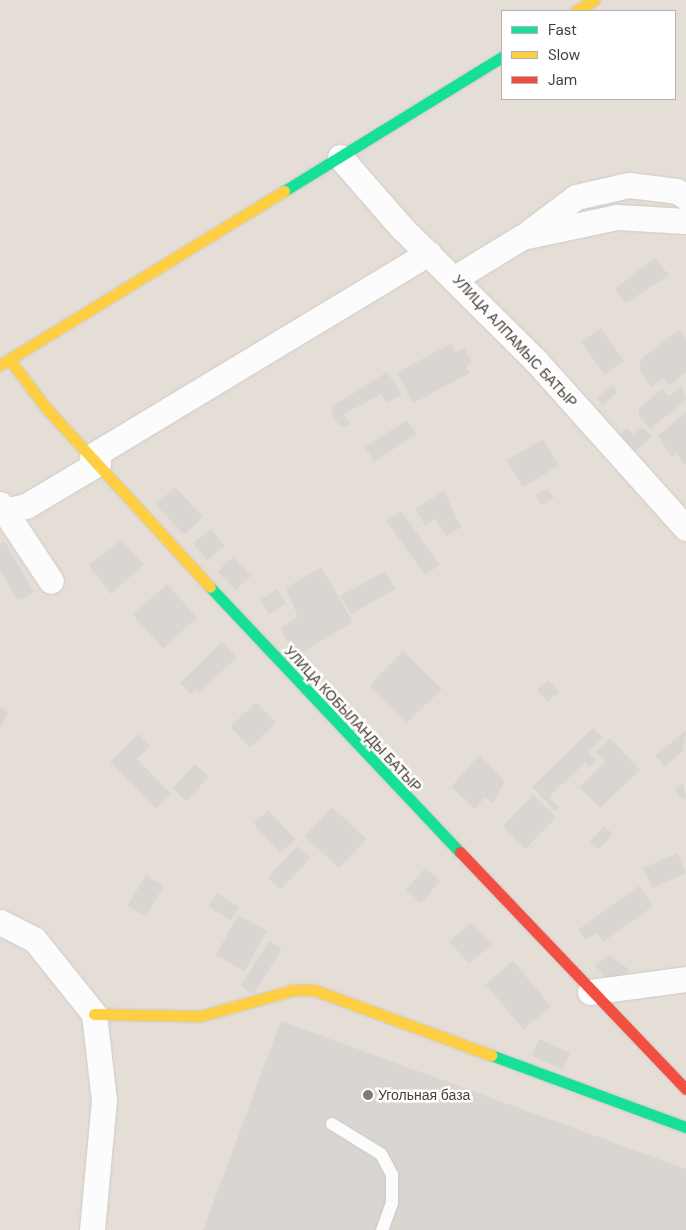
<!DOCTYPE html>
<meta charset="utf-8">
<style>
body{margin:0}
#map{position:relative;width:686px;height:1230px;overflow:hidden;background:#f1eeea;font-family:"DM Sans",sans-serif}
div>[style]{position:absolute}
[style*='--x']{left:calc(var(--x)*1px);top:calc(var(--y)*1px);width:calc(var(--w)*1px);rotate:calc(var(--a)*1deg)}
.residential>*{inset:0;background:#e5ded7}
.building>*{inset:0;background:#d9d5d1;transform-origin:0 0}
.roads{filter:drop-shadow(0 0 1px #cdcac6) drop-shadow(0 0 1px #cdcac6)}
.lane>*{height:12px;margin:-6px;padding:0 6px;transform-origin:6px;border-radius:6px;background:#fdfcfc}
.street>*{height:25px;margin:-12.5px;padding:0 12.5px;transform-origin:12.5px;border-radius:12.5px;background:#fdfcfc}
.fast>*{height:11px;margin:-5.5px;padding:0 5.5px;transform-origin:5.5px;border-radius:5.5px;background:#16e098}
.slow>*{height:11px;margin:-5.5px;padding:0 5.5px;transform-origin:5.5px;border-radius:5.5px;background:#ffcf43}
.jam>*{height:11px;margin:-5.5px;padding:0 5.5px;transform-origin:5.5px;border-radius:5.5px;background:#f24e42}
.dots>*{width:14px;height:14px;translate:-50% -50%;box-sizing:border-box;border:2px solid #fff;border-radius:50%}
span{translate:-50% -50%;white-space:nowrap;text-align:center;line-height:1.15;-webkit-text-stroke:5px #fff;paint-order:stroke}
.street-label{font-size:14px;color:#473d36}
.poi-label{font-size:14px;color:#473d36}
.left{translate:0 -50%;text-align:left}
.legend{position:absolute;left:501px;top:10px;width:175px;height:90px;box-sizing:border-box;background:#fff;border:1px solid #b5b1af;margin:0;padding:6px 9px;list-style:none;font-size:15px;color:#473d36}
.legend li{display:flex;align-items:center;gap:10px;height:25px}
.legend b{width:25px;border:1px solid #b5b1af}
</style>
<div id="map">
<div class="residential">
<i style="clip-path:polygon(evenodd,0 0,686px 0,686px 1230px,0 1230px,0 0,502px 11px,675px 11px,675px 99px,502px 99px,502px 11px)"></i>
</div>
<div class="building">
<i style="clip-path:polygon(654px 258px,669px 275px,626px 303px,615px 289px)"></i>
<i style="left:601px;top:328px;width:40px;height:24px;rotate:55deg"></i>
<i style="clip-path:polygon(678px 330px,686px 340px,686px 372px,669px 386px,663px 378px,651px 387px,639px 371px,641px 359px)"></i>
<i style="clip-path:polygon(451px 344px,455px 352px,464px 348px,472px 362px,466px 365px,470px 373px,413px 403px,397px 372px)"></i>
<i style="clip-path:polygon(387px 372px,402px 394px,386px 403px,381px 394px,344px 414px,350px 425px,340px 427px,331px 412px,333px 406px)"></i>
<i style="left:612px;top:385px;width:9px;height:20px;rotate:49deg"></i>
<i style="clip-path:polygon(681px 386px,686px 400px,650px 429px,639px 416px,639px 408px,662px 389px,669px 396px)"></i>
<i style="clip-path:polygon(686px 412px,686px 463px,685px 464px,675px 453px,672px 457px,658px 436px)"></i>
<i style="left:407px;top:420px;width:17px;height:50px;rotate:57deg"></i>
<i style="clip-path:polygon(643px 427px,652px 437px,632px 454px,617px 436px,627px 428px,633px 435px)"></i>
<i style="left:543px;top:439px;width:31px;height:42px;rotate:59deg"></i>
<i style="left:175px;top:487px;width:41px;height:26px;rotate:47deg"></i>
<i style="left:547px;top:488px;width:12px;height:14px;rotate:55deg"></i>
<i style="clip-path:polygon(444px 491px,461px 527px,446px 536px,435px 519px,425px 525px,415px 509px)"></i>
<i style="left:401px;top:511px;width:66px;height:18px;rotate:54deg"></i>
<i style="left:211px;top:529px;width:22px;height:23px;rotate:51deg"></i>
<i style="clip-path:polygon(121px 540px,144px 564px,111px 594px,88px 565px)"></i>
<i style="clip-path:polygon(5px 542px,34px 592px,18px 601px,0 570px,0 545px)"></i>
<i style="left:233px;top:557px;width:26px;height:21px;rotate:47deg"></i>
<i style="clip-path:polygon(321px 567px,353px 622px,296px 656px,280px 628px,298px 617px,286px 588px)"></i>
<i style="left:385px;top:571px;width:21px;height:51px;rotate:61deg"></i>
<i style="left:167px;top:584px;width:45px;height:46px;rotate:48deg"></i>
<i style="left:277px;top:589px;width:17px;height:20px;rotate:57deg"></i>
<i style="clip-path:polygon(222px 642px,237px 657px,199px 693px,196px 689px,191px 694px,180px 683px)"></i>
<i style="clip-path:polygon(403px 651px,442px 689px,407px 723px,371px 688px,372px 682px)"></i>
<i style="left:548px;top:680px;width:16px;height:15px;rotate:47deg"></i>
<i style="left:256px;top:702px;width:29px;height:36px;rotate:46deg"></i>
<i style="clip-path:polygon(0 707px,8px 712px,0 729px)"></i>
<i style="clip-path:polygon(593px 728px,603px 738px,588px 752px,596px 760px,589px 767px,585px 762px,549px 797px,559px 808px,555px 811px,532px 787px)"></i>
<i style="clip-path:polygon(686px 731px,682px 752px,664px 767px,655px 755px)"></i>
<i style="clip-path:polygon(138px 734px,150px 746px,137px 759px,171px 794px,156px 809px,110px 762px)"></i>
<i style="clip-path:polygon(610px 738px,640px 770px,600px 808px,579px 787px,605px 762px,595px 752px)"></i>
<i style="clip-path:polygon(479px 755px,505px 781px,492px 804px,485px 797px,475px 809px,451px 787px)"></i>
<i style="left:195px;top:764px;width:19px;height:33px;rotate:43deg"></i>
<i style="clip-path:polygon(683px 783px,686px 797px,683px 800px,675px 790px)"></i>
<i style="left:533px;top:795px;width:32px;height:44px;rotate:44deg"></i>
<i style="left:332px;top:807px;width:47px;height:40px;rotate:43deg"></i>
<i style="left:268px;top:810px;width:40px;height:20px;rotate:47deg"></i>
<i style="left:604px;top:826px;width:12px;height:21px;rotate:42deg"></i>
<i style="left:297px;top:846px;width:18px;height:43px;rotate:43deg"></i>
<i style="left:677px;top:853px;width:22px;height:37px;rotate:66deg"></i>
<i style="left:425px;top:868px;width:20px;height:29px;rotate:41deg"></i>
<i style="left:146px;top:875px;width:21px;height:36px;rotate:31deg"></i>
<i style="clip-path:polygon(639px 886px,653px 906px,603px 942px,596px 933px,586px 940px,578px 930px)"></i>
<i style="left:217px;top:893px;width:26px;height:16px;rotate:32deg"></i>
<i style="left:238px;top:915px;width:33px;height:46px;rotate:29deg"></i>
<i style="clip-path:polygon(471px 923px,493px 944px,469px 963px,449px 942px)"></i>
<i style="left:269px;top:941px;width:15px;height:53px;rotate:32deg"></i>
<i style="clip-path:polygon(609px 955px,630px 970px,611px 985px,595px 965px)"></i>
<i style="left:513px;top:961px;width:59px;height:36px;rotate:50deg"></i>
<i style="clip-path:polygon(281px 1021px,686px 1169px,686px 1230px,203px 1230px)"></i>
<i style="left:539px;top:1039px;width:34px;height:18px;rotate:24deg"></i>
</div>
<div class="roads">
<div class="lane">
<i style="--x:332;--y:1124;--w:57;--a:31.5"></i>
<i style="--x:381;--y:1154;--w:24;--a:62"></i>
<i style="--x:392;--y:1175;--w:28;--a:90"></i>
<i style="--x:392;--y:1203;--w:29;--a:110"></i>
</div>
<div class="street">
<i style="--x:340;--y:157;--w:93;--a:48.9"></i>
<i style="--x:401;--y:227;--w:189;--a:44.8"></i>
<i style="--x:535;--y:360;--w:226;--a:48.1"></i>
<i style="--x:528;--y:233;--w:60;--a:-36.9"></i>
<i style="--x:576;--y:197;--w:54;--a:-12.8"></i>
<i style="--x:629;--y:185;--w:48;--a:7.1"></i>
<i style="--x:677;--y:191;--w:11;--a:34"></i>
<i style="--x:455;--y:278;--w:79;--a:-31.5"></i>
<i style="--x:522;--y:237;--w:97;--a:-11.9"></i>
<i style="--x:617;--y:217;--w:69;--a:3.3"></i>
<i style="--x:92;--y:456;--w:393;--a:-31.1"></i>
<i style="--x:0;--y:504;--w:92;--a:56.5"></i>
<i style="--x:0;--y:512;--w:27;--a:-13"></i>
<i style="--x:26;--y:506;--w:84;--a:-30.8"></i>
<i style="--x:0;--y:922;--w:38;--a:27"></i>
<i style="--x:34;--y:939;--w:96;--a:51.3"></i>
<i style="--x:94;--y:1014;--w:87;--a:83.4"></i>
<i style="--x:104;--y:1100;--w:131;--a:95.3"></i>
<i style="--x:590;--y:992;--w:97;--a:-7.7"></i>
</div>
<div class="fast">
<i style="--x:284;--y:191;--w:256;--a:-31.6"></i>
<i style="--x:210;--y:587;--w:364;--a:46.7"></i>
<i style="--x:491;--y:1055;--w:208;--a:20.3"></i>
</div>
<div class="slow">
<i style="--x:576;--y:11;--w:21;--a:-31"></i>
<i style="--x:9;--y:359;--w:63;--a:52.8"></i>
<i style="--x:47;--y:409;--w:241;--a:47.5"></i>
<i style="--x:0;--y:365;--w:333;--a:-31.5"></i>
<i style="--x:94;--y:1014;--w:107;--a:1.1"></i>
<i style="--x:201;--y:1016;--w:96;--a:-15.8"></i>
<i style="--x:293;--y:990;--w:21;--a:0"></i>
<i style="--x:314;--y:990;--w:189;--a:20.2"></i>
</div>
<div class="jam">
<i style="--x:460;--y:852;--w:327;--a:46.4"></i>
</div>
</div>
<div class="dots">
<i style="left:368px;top:1095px;background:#827b75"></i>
</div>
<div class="street-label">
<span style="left:515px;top:341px;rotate:47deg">УЛИЦА АЛПАМЫС БАТЫР</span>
<span style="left:353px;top:719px;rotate:47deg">УЛИЦА КОБЫЛАНДЫ БАТЫР</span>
</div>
<div class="poi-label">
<span class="left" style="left:378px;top:1095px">Угольная база</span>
</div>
<ul class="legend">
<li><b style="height:6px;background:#16e098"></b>Fast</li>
<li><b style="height:6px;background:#ffcf43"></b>Slow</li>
<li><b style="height:6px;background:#f24e42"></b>Jam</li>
</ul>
</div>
